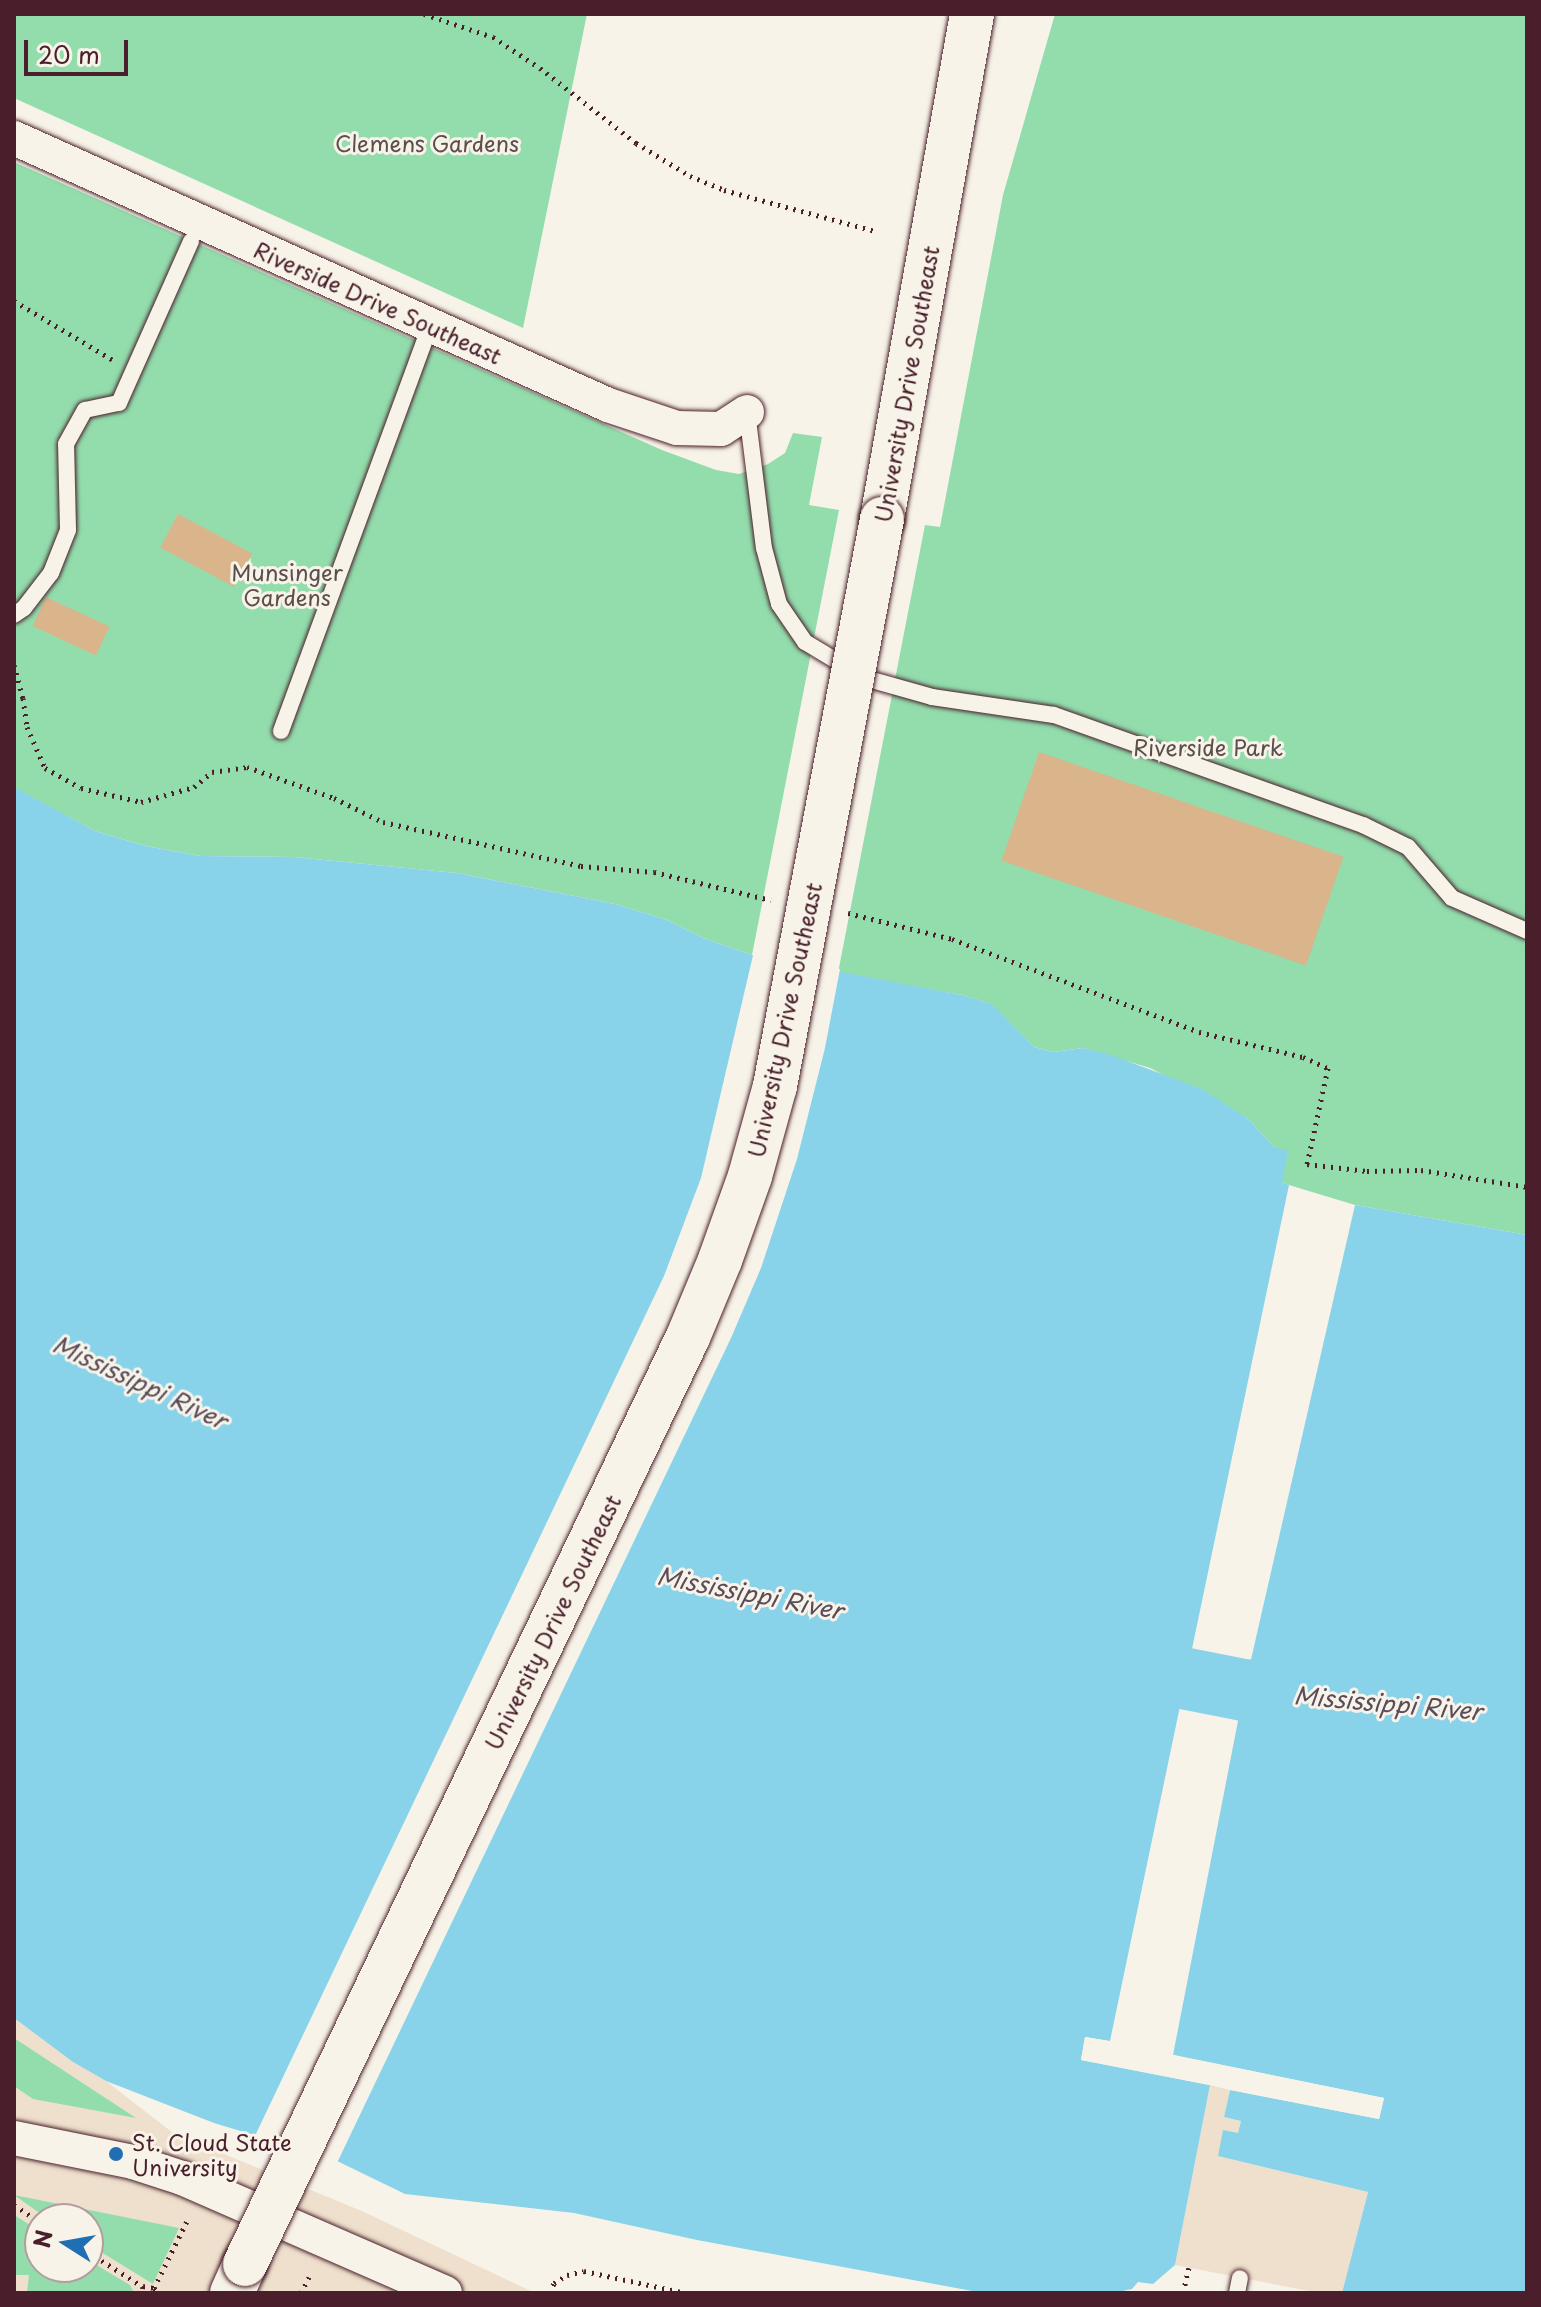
<!DOCTYPE html>
<style>
body{margin:0}
#map{position:relative;width:1541px;height:2307px;overflow:hidden;background:#f7f3e8;font-family:"Playpen Sans",sans-serif}
div>[style]{position:absolute}
[style*='--x']{left:calc(var(--x)*1px);top:calc(var(--y)*1px);width:calc(var(--w)*1px);rotate:calc(var(--a)*1deg)}
.built>*{inset:0;background:#eee0cc}
.green>*{inset:0;background:#93ddad}
.water>*{inset:0;background:#89d3ea}
.pier>*{inset:0;background:#f7f3e8}
.river>*{height:62px;margin:-31px;padding:0 31px;transform-origin:31px;border-radius:31px;background:#89d3ea}
.building>*{inset:0;background:#dab48b;transform-origin:0 0}
.path>*{height:5px;margin-top:-2.5px;transform-origin:0;background:repeating-linear-gradient(90deg,#4a1f2b 0 2px,transparent 0 8px)}
.roads{filter:drop-shadow(0 0 2px #4a1f2b) drop-shadow(0 0 2px #4a1f2b)}
.lane>*{height:16px;margin:-8px;padding:0 8px;transform-origin:8px;border-radius:8px;background:#f7f3e8}
.street>*{height:34px;margin:-17px;padding:0 17px;transform-origin:17px;border-radius:17px;background:#f7f3e8}
.secondary>*{height:44px;margin:-22px;padding:0 22px;transform-origin:22px;border-radius:22px;background:#f7f3e8}
.bridges{filter:drop-shadow(0 0 2px #4a1f2b) drop-shadow(0 0 2px #4a1f2b)}
.secondary-bridge>*{height:44px;margin:-22px;padding:0 22px;transform-origin:22px;border-radius:22px;background:#f7f3e8}
.dots>*{width:22px;height:22px;translate:-50% -50%;box-sizing:border-box;border:4px solid #f7f3e8;border-radius:50%}
span{translate:-50% -50%;white-space:nowrap;text-align:center;line-height:1.15;-webkit-text-stroke:6px #f7f3e8;paint-order:stroke}
.park-label{font-size:22px;color:#5c4e4c}
.street-label{font-size:22px;color:#4a1f2b}
.poi-label{font-size:22px;color:#4a1f2b}
.left{translate:0 -50%;text-align:left}
.water-label{font-size:24px;color:#5a4c5b;font-style:italic}
.frame{position:absolute;inset:0;border:16px solid #4a1f2b;pointer-events:none}
.north{position:absolute;left:24px;top:2203px;width:80px;height:80px;box-sizing:border-box;background:#f7f3e8;border:2px solid #b29e9c;border-radius:50%;rotate:281deg;font-size:22px;font-weight:700;line-height:32px;text-align:center;color:#4a1f2b}
.north::after{content:'';display:block;margin:auto;width:28px;height:36px;background:#1f6fb2;clip-path:polygon(50% 0,100% 100%,50% 72%,0 100%)}
.scale{position:absolute;left:24px;top:40px;width:104px;height:36px;box-sizing:border-box;border:4px solid #4a1f2b;border-top:0;padding-left:10px;font-size:24px;line-height:28px;white-space:nowrap;color:#4a1f2b;-webkit-text-stroke:6px #f7f3e8;paint-order:stroke}
</style>
<div id="map">
<div class="built">
<i style="clip-path:polygon(evenodd,14px 2018px,73px 2062px,106px 2081px,173px 2133px,364px 2212px,535px 2293px,14px 2293px,14px 2018px,40px 2219px,88px 2219px,88px 2267px,40px 2267px,40px 2219px)"></i>
<i style="clip-path:polygon(1210px 2085px,1230px 2090px,1224px 2117px,1241px 2121px,1238px 2133px,1218px 2156px,1368px 2192px,1342px 2293px,1319px 2293px,1175px 2265px)"></i>
</div>
<div class="green">
<i style="clip-path:polygon(14px 14px,587px 14px,523px 328px,14px 98px)"></i>
<i style="clip-path:polygon(1055px 14px,1527px 14px,1527px 1235px,1355px 1205px,1289px 1185px,1282px 1182px,1274px 1147px,1247px 1118px,1150px 1068px,1083px 1048px,1053px 1052px,1034px 1047px,991px 1004px,962px 995px,838px 973px,925px 525px,940px 527px,1003px 195px)"></i>
<i style="clip-path:polygon(14px 162px,662px 450px,716px 470px,739px 474px,768px 464px,785px 453px,793px 433px,822px 437px,809px 505px,839px 510px,752px 955px,703px 938px,667px 920px,615px 904px,457px 873px,294px 857px,200px 856px,146px 846px,95px 831px,14px 788px)"></i>
<i style="clip-path:polygon(14px 2038px,136px 2118px,33px 2099px,14px 2086px)"></i>
<i style="clip-path:polygon(14px 2195px,179px 2228px,153px 2284px,88px 2244px,88px 2219px,48px 2219px)"></i>
<i style="clip-path:polygon(14px 2215px,40px 2231px,40px 2267px,88px 2267px,88px 2260px,130px 2285px,134px 2293px,27px 2293px,29px 2275px,16px 2275px,14px 2268px)"></i>
</div>
<div class="water">
<i style="clip-path:polygon(14px 787px,95px 831px,146px 846px,200px 856px,294px 857px,457px 873px,615px 904px,667px 920px,703px 938px,752px 955px,962px 995px,992px 1004px,1034px 1047px,1053px 1052px,1083px 1048px,1111px 1055px,1202px 1089px,1247px 1118px,1274px 1147px,1288px 1151px,1282px 1182px,1289px 1185px,1110px 2041px,1085px 2037px,1081px 2060px,1210px 2085px,1175px 2265px,1153px 2284px,1138px 2282px,1132px 2289px,1113px 2293px,983px 2293px,697px 2240px,574px 2213px,405px 2194px,335px 2160px,214px 2123px,106px 2081px,73px 2062px,14px 2018px)"></i>
<i style="clip-path:polygon(1355px 1205px,1527px 1235px,1527px 2293px,1342px 2293px,1368px 2192px,1218px 2156px,1223px 2130px,1238px 2133px,1241px 2121px,1224px 2117px,1230px 2090px,1379px 2119px,1384px 2098px,1173px 2055px,1244px 1690px)"></i>
</div>
<div class="pier">
<i style="clip-path:polygon(754px 951px,840px 969px,825px 1048px,797px 1159px,761px 1268px,731px 1338px,336px 2165px,253px 2140px,664px 1276px,701px 1178px)"></i>
<i style="clip-path:polygon(1085px 2037px,1114px 2042px,1110px 2045px,1088px 2041px,1085px 2057px,1211px 2082px,1214px 2086px,1081px 2060px)"></i>
<i style="clip-path:polygon(1169px 2054px,1384px 2098px,1379px 2119px,1226px 2089px,1231px 2086px,1376px 2114px,1379px 2101px,1172px 2059px)"></i>
</div>
<div class="river">
<i style="--x:1101;--y:1662;--w:146;--a:11.1"></i>
<i style="--x:1244;--y:1690;--w:84;--a:5.4"></i>
</div>
<div class="building">
<i style="left:178px;top:514px;width:84px;height:38px;rotate:28deg"></i>
<i style="left:46px;top:597px;width:70px;height:32px;rotate:25deg"></i>
<i style="left:1039px;top:752px;width:322px;height:115px;rotate:19deg"></i>
</div>
<div class="path">
<i style="--x:424;--y:14;--w:73;--a:18.4"></i>
<i style="--x:493;--y:37;--w:56;--a:33.4"></i>
<i style="--x:540;--y:68;--w:122;--a:38"></i>
<i style="--x:636;--y:143;--w:63;--a:31.4"></i>
<i style="--x:690;--y:176;--w:37;--a:22"></i>
<i style="--x:724;--y:190;--w:156;--a:15.2"></i>
<i style="--x:14;--y:301;--w:115;--a:30.8"></i>
<i style="--x:14;--y:665;--w:34;--a:75"></i>
<i style="--x:23;--y:698;--w:9;--a:174"></i>
<i style="--x:23;--y:698;--w:29;--a:82"></i>
<i style="--x:27;--y:727;--w:45;--a:66.3"></i>
<i style="--x:45;--y:768;--w:41;--a:29.1"></i>
<i style="--x:81;--y:788;--w:62;--a:13.1"></i>
<i style="--x:141;--y:802;--w:55;--a:-15.8"></i>
<i style="--x:194;--y:787;--w:23;--a:-40"></i>
<i style="--x:212;--y:772;--w:35;--a:-8"></i>
<i style="--x:247;--y:767;--w:92;--a:19.6"></i>
<i style="--x:334;--y:798;--w:55;--a:26.1"></i>
<i style="--x:383;--y:822;--w:203;--a:12.5"></i>
<i style="--x:581;--y:866;--w:73;--a:4.7"></i>
<i style="--x:654;--y:872;--w:120;--a:13.5"></i>
<i style="--x:848;--y:913;--w:107;--a:14"></i>
<i style="--x:952;--y:939;--w:264;--a:20.6"></i>
<i style="--x:1199;--y:1032;--w:107;--a:13.5"></i>
<i style="--x:1303;--y:1057;--w:27;--a:24"></i>
<i style="--x:1328;--y:1068;--w:98;--a:102.3"></i>
<i style="--x:1307;--y:1164;--w:60;--a:6.7"></i>
<i style="--x:1367;--y:1171;--w:54;--a:-1.1"></i>
<i style="--x:1421;--y:1170;--w:107;--a:9.1"></i>
<i style="--x:14;--y:2205;--w:31;--a:33"></i>
<i style="--x:88;--y:2252;--w:64;--a:32.2"></i>
<i style="--x:142;--y:2286;--w:8;--a:60"></i>
<i style="--x:143;--y:2286;--w:11;--a:10"></i>
<i style="--x:154;--y:2288;--w:8;--a:40"></i>
<i style="--x:154;--y:2288;--w:79;--a:-63.8"></i>
<i style="--x:301;--y:2293;--w:18;--a:-63"></i>
<i style="--x:550;--y:2293;--w:11;--a:-68"></i>
<i style="--x:554;--y:2283;--w:15;--a:-32"></i>
<i style="--x:567;--y:2275;--w:17;--a:-13"></i>
<i style="--x:584;--y:2271;--w:104;--a:12.2"></i>
<i style="--x:1183;--y:2293;--w:26;--a:-77"></i>
</div>
<div class="roads">
<div class="lane">
<i style="--x:747;--y:412;--w:137;--a:82.9"></i>
<i style="--x:764;--y:548;--w:58;--a:75"></i>
<i style="--x:779;--y:604;--w:46;--a:55.6"></i>
<i style="--x:805;--y:642;--w:70;--a:31"></i>
<i style="--x:865;--y:678;--w:70;--a:15.8"></i>
<i style="--x:932;--y:697;--w:123;--a:8.4"></i>
<i style="--x:1054;--y:715;--w:328;--a:19.6"></i>
<i style="--x:1363;--y:825;--w:50;--a:26.1"></i>
<i style="--x:1408;--y:847;--w:67;--a:49.2"></i>
<i style="--x:1452;--y:898;--w:82;--a:23.7"></i>
<i style="--x:14;--y:615;--w:12;--a:-35"></i>
<i style="--x:24;--y:608;--w:44;--a:-52.4"></i>
<i style="--x:51;--y:573;--w:46;--a:-68.4"></i>
<i style="--x:68;--y:530;--w:86;--a:-91.3"></i>
<i style="--x:66;--y:444;--w:39;--a:-61"></i>
<i style="--x:85;--y:410;--w:35;--a:-12"></i>
<i style="--x:119;--y:403;--w:177;--a:-66"></i>
<i style="--x:281;--y:731;--w:432;--a:-69.8"></i>
<i style="--x:1237;--y:2293;--w:15;--a:-79"></i>
</div>
<div class="street">
<i style="--x:14;--y:138;--w:651;--a:24.2"></i>
<i style="--x:608;--y:405;--w:73;--a:18.4"></i>
<i style="--x:677;--y:428;--w:44;--a:1.3"></i>
<i style="--x:721;--y:429;--w:31;--a:-33"></i>
<i style="--x:14;--y:2138;--w:121;--a:11.4"></i>
<i style="--x:133;--y:2162;--w:52;--a:18.1"></i>
<i style="--x:182;--y:2178;--w:287;--a:23.6"></i>
</div>
<div class="secondary">
<i style="--x:882;--y:519;--w:513;--a:-79.89"></i>
<i style="--x:232;--y:2293;--w:32;--a:-66"></i>
</div>
</div>
<div class="bridges">
<div class="secondary-bridge">
<i style="--x:245;--y:2264;--w:1027;--a:-64.46"></i>
<i style="--x:688;--y:1337;--w:83;--a:-67.4"></i>
<i style="--x:720;--y:1260;--w:89;--a:-70.3"></i>
<i style="--x:750;--y:1176;--w:93;--a:-74.5"></i>
<i style="--x:775;--y:1086;--w:577;--a:-79.31"></i>
</div>
</div>
<div class="dots">
<i style="left:116px;top:2154px;background:#1f6fb2"></i>
</div>
<div class="park-label">
<span style="left:427px;top:143px">Clemens Gardens</span>
<span style="left:287px;top:584px">Munsinger<br>Gardens</span>
<span style="left:1208px;top:747px">Riverside Park</span>
</div>
<div class="street-label">
<span style="left:378px;top:302px;rotate:24deg">Riverside Drive Southeast</span>
<span style="left:906px;top:384px;rotate:-80deg">University Drive Southeast</span>
<span style="left:784px;top:1020px;rotate:-78deg">University Drive Southeast</span>
<span style="left:552px;top:1622px;rotate:-64deg">University Drive Southeast</span>
</div>
<div class="poi-label">
<span class="left" style="left:132px;top:2154px">St. Cloud State<br>University</span>
</div>
<div class="water-label">
<span style="left:140px;top:1382px;rotate:25deg">Mississippi River</span>
<span style="left:750px;top:1593px;rotate:11deg">Mississippi River</span>
<span style="left:1388px;top:1703px;rotate:5deg">Mississippi River</span>
</div>
<div class="frame"></div>
<div class="north">N</div>
<div class="scale">20 m</div>
</div>
